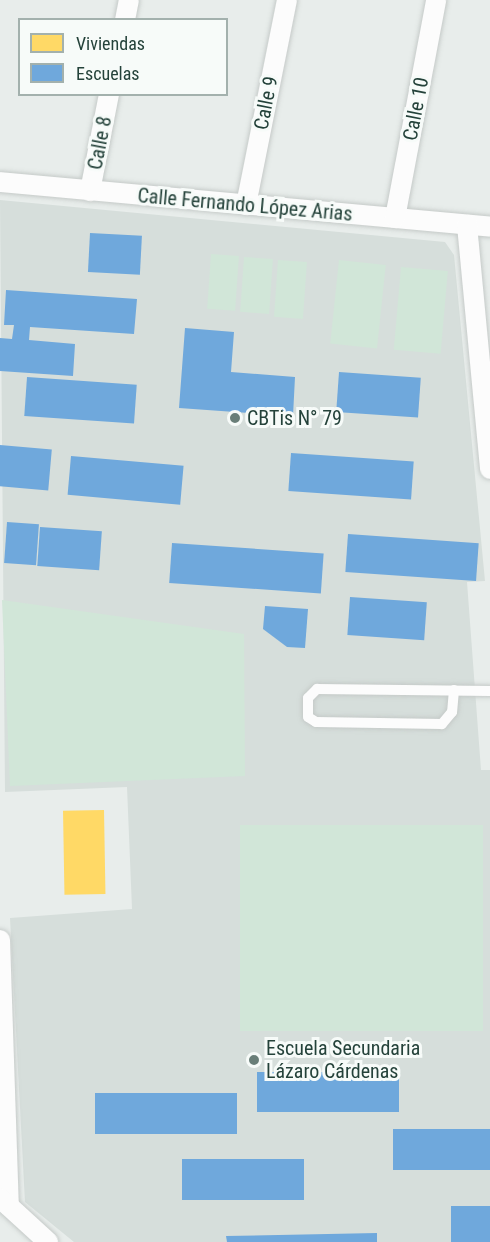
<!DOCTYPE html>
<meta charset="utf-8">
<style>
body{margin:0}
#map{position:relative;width:490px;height:1242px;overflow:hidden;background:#e8edeb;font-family:"Roboto Condensed",sans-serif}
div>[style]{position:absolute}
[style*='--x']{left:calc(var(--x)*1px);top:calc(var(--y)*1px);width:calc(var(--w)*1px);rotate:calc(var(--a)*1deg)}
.built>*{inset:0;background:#d6dedb}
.green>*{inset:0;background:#d1e6d8;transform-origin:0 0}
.homes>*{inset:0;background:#ffd966;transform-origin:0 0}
.schools>*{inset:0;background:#6fa8dc;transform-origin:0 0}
.roads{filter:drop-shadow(0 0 2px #c5cac8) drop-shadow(0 0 2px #c5cac8)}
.lane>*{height:10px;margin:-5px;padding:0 5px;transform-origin:5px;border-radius:5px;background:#fcfcfc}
.street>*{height:20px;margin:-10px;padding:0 10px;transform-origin:10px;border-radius:10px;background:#fcfcfc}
.dots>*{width:16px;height:16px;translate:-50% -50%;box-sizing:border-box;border:3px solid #f7fbf9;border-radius:50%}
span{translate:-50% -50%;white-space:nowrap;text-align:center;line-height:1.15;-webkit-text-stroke:6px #f7fbf9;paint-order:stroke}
.street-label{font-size:20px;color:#24423a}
.poi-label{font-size:20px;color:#24423a}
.left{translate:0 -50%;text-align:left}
.legend{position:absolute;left:18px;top:18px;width:210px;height:78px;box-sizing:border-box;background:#f7fbf9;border:2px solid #a3b1ad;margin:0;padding:8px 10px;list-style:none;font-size:18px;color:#24423a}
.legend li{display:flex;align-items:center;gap:12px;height:30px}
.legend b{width:30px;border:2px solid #a3b1ad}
</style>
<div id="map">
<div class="built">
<i style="clip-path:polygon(0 200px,445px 242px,454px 255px,485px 581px,467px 582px,481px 770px,490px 770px,490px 1242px,74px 1242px,25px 1202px,10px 918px,132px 909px,127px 787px,5px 792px)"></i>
</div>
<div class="green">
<i style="left:211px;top:254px;width:28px;height:55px;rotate:4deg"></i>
<i style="left:244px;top:257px;width:29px;height:55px;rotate:4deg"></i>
<i style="left:278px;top:260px;width:29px;height:57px;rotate:4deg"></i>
<i style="left:339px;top:260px;width:47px;height:84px;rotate:6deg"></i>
<i style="left:401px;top:267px;width:47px;height:83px;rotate:5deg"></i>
<i style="clip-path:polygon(2px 600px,244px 634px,245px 776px,10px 786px)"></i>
<i style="left:240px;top:825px;width:243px;height:206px"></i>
</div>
<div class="homes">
<i style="left:104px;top:810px;width:84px;height:41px;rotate:89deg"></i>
</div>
<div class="schools">
<i style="left:90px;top:233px;width:52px;height:39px;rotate:3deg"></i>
<i style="clip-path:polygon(6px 290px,137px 299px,134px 334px,30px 327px,29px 340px,75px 344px,73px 376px,0 371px,0 338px,12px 339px,14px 325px,4px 325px)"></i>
<i style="clip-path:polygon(185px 328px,234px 332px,231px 372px,295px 377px,293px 416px,179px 408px)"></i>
<i style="left:339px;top:372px;width:82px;height:40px;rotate:4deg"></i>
<i style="left:27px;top:377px;width:110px;height:39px;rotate:4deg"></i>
<i style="left:0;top:445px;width:52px;height:41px;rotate:5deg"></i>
<i style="left:291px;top:453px;width:123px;height:38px;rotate:4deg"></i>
<i style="left:71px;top:456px;width:113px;height:39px;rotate:5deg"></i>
<i style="left:7px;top:522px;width:32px;height:41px;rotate:4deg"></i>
<i style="left:40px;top:527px;width:62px;height:39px;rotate:4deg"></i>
<i style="left:348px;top:534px;width:131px;height:38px;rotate:4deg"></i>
<i style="left:172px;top:543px;width:152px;height:40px;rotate:4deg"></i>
<i style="left:350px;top:597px;width:77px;height:38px;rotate:4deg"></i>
<i style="clip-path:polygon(265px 606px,308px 609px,305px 648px,287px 647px,263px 629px)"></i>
<i style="left:257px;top:1072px;width:142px;height:40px"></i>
<i style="left:95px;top:1093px;width:142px;height:41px"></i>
<i style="left:490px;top:1129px;width:41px;height:97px;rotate:90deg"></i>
<i style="left:182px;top:1159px;width:122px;height:41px"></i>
<i style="left:490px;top:1206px;width:36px;height:39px;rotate:90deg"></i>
<i style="clip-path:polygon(377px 1233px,377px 1242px,227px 1242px,226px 1236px)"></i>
</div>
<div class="roads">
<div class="lane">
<i style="--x:454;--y:690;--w:22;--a:95"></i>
<i style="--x:452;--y:712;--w:16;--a:130"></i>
<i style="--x:442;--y:724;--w:126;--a:-179.1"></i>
<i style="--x:316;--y:722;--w:9;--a:-148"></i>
<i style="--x:308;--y:717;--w:19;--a:-90"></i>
<i style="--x:308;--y:698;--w:13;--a:-45"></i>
<i style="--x:317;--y:689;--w:173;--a:0.7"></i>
</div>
<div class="street">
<i style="--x:125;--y:20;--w:20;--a:-79"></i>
<i style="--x:0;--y:182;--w:492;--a:5.2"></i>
<i style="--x:90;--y:191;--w:99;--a:-78.9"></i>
<i style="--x:246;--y:205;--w:209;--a:-78.7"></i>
<i style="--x:395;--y:218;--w:222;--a:-79.3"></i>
<i style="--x:467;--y:225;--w:245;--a:84.6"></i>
<i style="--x:0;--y:940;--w:266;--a:88.1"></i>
<i style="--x:1;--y:1199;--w:64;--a:42.5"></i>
</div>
</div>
<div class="dots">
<i style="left:235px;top:418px;background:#697e78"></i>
<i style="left:254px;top:1060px;background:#697e78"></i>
</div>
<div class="street-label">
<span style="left:266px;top:103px;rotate:-79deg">Calle 9</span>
<span style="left:416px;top:109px;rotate:-79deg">Calle 10</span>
<span style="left:100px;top:143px;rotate:-79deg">Calle 8</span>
<span style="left:245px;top:205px;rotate:5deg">Calle Fernando López Arias</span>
</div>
<div class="poi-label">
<span class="left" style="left:247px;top:418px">CBTis N° 79</span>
<span class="left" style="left:266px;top:1060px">Escuela Secundaria<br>Lázaro Cárdenas</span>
</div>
<ul class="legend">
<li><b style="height:16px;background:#ffd966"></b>Viviendas</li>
<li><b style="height:16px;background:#6fa8dc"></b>Escuelas</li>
</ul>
</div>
